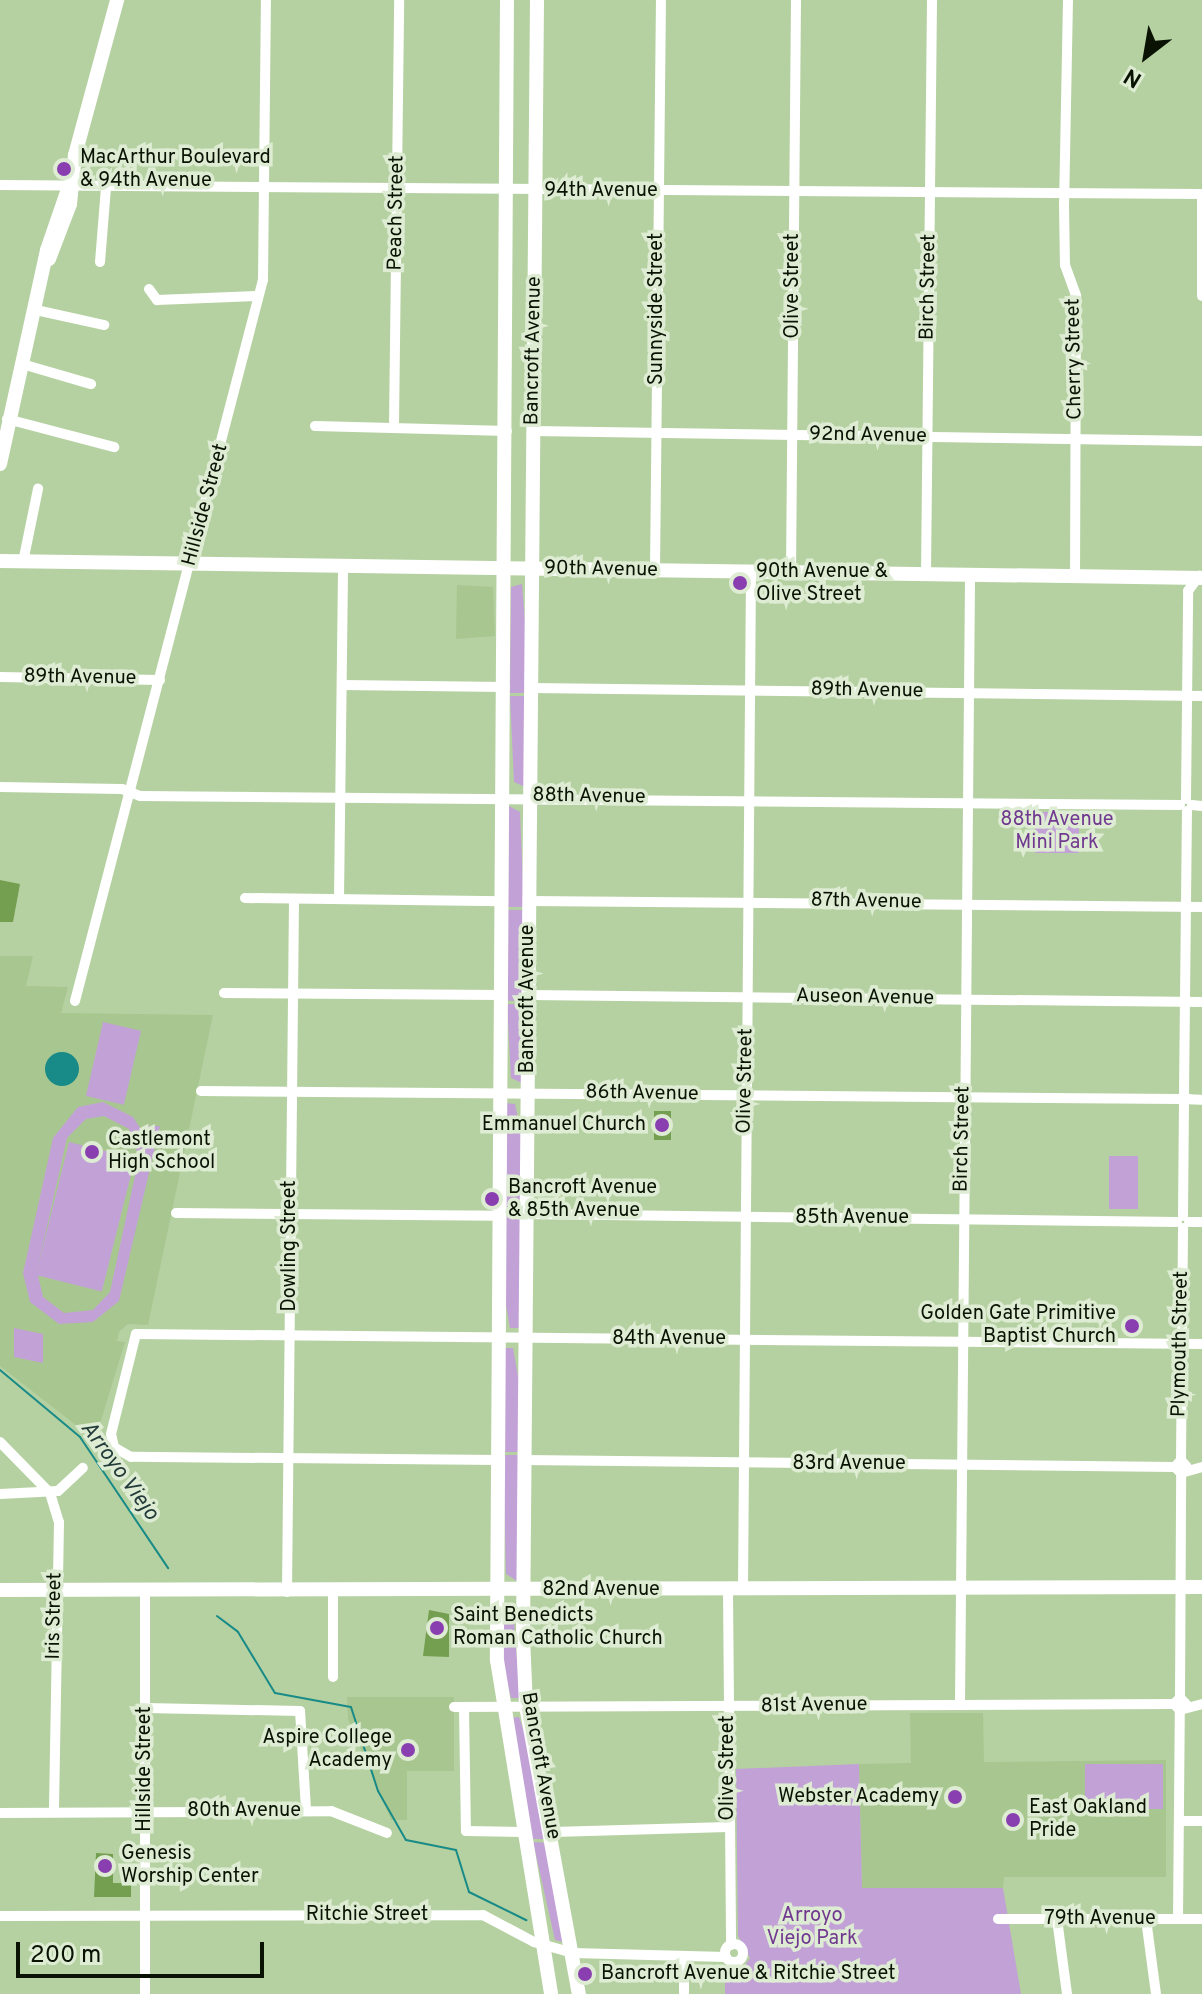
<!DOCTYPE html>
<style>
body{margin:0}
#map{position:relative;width:1202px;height:1994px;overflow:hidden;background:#b5d1a1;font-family:Overpass,sans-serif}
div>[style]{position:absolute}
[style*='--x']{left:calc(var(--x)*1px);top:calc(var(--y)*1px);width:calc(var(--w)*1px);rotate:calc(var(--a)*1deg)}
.built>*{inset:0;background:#a8c690}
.green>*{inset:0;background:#c2a2d6;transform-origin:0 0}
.water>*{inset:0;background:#188a87}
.round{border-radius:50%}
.stream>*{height:2px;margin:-1px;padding:0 1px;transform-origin:1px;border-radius:1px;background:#188a87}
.building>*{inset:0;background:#759f50;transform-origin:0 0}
.street>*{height:10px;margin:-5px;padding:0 5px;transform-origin:5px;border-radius:5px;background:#fff}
.street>.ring{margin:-5px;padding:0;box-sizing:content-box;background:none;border:10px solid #fff;border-radius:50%}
.secondary>*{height:14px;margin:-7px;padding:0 7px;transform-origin:7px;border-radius:7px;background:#fff}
.dots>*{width:22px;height:22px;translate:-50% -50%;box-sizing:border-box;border:4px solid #deecd4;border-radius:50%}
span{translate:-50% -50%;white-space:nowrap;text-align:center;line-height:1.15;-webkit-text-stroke:7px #deecd4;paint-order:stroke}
.poi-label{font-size:20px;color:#0a1303}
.left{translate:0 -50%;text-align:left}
.right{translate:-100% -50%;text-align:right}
.street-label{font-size:20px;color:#0a1303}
.park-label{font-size:20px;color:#713890}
.water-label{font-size:22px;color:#233b3a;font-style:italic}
.north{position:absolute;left:1106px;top:16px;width:80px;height:80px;-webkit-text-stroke:6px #deecd4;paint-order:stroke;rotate:211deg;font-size:22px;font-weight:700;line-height:32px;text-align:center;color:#0a1303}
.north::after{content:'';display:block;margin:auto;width:28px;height:36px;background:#0a1303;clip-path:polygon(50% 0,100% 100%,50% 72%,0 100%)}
.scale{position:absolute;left:16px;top:1942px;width:248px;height:36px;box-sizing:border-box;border:4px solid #0a1303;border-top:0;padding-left:10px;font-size:24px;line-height:28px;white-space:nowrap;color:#0a1303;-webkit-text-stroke:6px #deecd4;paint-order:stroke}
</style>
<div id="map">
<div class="built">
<i style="clip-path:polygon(457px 585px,493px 587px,495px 636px,456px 639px)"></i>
<i style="clip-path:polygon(0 956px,33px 956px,26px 986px,68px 987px,61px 1013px,213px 1015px,148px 1325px,128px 1324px,119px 1332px,117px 1341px,125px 1342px,95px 1440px,0 1366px)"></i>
<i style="clip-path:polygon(347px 1697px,454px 1697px,454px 1771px,407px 1771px,407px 1820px,391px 1820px,348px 1719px)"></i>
<i style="clip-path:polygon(910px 1713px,983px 1713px,984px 1762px,1166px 1760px,1166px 1877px,1004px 1877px,1003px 1888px,862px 1888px,859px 1764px,911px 1763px)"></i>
</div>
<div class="green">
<i style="clip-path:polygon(522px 584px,526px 634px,526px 693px,510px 693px,511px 587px)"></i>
<i style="clip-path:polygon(510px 696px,526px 696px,525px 787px,514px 782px)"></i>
<i style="clip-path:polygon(509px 806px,520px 812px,524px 907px,508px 907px)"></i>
<i style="left:1035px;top:812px;width:44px;height:41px"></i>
<i style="left:524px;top:910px;width:91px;height:17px;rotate:91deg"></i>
<i style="clip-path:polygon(507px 1004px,523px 1004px,522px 1083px,511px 1078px)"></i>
<i style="left:103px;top:1022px;width:39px;height:76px;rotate:13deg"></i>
<i style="clip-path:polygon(evenodd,103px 1102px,133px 1117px,144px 1134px,146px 1126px,160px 1126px,119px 1301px,93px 1322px,59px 1324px,30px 1302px,23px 1273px,53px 1138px,78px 1107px,103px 1102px,104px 1116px,129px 1129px,139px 1157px,110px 1292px,93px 1310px,64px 1313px,43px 1297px,37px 1271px,67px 1138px,86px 1119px,104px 1116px)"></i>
<i style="clip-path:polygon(506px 1103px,515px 1104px,522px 1137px,521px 1207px,505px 1207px)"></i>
<i style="left:69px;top:1142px;width:68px;height:137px;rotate:14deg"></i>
<i style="left:1109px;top:1156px;width:29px;height:53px"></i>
<i style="clip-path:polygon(505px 1210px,521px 1210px,520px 1328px,510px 1328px,504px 1294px)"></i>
<i style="clip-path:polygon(14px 1328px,43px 1334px,43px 1363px,14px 1357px)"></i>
<i style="clip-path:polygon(504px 1348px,513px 1348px,519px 1382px,519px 1452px,502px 1452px)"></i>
<i style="clip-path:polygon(503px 1455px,519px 1455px,517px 1581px,506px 1574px)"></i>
<i style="clip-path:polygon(501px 1602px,513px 1609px,520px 1698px,511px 1698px,501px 1658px)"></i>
<i style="clip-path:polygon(519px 1717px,531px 1751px,549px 1839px,532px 1839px,509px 1718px)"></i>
<i style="clip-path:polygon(859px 1764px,862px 1888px,1003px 1888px,1021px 1994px,725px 1994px,725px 1975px,741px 1971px,750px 1958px,738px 1936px,736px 1769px)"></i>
<i style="left:1085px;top:1764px;width:78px;height:45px"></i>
<i style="clip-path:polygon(533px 1842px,551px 1843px,567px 1943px,555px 1940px)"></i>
</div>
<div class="water">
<i class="round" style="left:45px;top:1052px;width:34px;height:34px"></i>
</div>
<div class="stream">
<i style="--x:0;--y:1370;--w:104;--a:39.9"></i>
<i style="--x:80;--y:1437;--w:158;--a:56.1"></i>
<i style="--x:217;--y:1616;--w:26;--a:37"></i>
<i style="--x:238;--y:1632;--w:71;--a:58.8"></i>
<i style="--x:275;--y:1693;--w:77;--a:10.4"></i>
<i style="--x:351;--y:1707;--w:88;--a:72.2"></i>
<i style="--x:378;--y:1791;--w:56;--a:60.3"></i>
<i style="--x:406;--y:1840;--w:51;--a:11.3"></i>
<i style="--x:456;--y:1850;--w:44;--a:72.8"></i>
<i style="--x:469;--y:1892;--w:64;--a:26.2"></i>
</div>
<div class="building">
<i style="clip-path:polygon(0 880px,20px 884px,13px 922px,0 922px)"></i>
<i style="left:654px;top:1111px;width:17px;height:29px"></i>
<i style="clip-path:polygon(429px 1610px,449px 1614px,449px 1657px,423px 1656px)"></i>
<i style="clip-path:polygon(96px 1853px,113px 1854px,113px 1883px,131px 1883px,131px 1897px,94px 1897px)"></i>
</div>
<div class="street">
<i style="--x:1068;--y:0;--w:204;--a:91.1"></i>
<i style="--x:1064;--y:204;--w:61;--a:89.1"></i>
<i style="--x:1065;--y:265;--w:33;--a:70"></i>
<i style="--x:1076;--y:296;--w:280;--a:90.2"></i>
<i style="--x:0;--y:185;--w:1202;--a:0.43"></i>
<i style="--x:1202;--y:198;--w:98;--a:90"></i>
<i style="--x:100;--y:262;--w:75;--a:-85.4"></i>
<i style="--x:149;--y:289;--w:14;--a:54"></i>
<i style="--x:157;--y:300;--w:101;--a:-2.3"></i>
<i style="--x:36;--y:310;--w:70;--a:12.4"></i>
<i style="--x:22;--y:364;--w:72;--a:16.2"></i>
<i style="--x:7;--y:419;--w:111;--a:14.7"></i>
<i style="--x:394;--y:425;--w:425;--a:-89.3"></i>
<i style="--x:315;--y:426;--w:192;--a:1.5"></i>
<i style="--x:533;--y:431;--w:669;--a:0.86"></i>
<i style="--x:23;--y:562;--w:75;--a:-78.4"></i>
<i style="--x:655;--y:570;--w:570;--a:-89.4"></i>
<i style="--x:791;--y:572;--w:572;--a:-89.5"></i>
<i style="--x:926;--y:574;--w:574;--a:-89.4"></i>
<i style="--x:0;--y:677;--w:160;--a:1.1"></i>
<i style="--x:342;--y:685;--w:163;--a:0.7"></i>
<i style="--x:531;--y:688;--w:671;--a:0.68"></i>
<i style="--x:0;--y:787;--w:122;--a:0.9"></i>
<i style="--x:122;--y:789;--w:19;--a:21"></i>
<i style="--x:140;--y:796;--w:1040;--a:0.5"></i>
<i style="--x:1186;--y:799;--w:208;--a:-89.4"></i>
<i style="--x:1188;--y:591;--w:19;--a:-54"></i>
<i style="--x:1192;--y:805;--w:10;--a:6"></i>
<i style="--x:245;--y:898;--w:258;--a:0.7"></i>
<i style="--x:339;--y:899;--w:333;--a:-89.3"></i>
<i style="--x:529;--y:901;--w:673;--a:0.51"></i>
<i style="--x:224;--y:993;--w:278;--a:0.4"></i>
<i style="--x:528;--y:995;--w:674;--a:0.6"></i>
<i style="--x:75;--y:1001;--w:745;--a:-75.39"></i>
<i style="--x:263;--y:280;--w:280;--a:-89.4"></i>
<i style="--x:201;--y:1091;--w:978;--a:0.47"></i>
<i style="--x:1184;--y:1094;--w:283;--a:-89.4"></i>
<i style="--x:1189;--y:1099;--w:10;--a:180"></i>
<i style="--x:1179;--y:1099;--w:23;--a:2"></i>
<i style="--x:176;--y:1213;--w:324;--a:0.5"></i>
<i style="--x:526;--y:1214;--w:651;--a:0.7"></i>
<i style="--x:1183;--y:1216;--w:112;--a:-89.5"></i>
<i style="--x:1189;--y:1222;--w:13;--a:0"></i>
<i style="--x:0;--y:1442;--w:71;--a:45.6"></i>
<i style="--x:50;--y:1493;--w:30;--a:73"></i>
<i style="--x:59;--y:1522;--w:290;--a:91"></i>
<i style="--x:499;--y:1460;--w:368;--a:-179.5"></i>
<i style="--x:131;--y:1457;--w:20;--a:-150"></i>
<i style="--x:114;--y:1447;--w:13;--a:-103"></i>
<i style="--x:111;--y:1434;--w:103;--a:-76"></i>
<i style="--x:136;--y:1334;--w:1066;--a:0.54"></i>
<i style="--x:524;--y:1460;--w:651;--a:0.62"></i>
<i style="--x:1181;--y:1460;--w:232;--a:-89.5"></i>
<i style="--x:1187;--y:1467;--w:9;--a:-131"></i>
<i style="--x:1181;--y:1460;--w:9;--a:131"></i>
<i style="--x:1175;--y:1467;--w:8;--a:45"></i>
<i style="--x:1181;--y:1473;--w:22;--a:-16"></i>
<i style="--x:0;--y:1494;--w:58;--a:-3"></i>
<i style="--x:58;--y:1491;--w:34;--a:-43"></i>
<i style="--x:743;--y:1590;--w:1018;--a:-89.55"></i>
<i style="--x:728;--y:1591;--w:354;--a:89.5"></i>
<i style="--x:145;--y:1592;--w:402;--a:90"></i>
<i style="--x:287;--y:1592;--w:693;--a:-89.42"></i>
<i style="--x:333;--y:1677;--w:85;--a:-90"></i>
<i style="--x:1180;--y:1698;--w:225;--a:-89.7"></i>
<i style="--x:960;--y:1704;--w:1129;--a:-89.49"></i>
<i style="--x:1186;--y:1704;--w:8;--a:-135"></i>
<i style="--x:1180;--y:1698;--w:8;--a:135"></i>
<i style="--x:1174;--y:1704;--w:8;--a:45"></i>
<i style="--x:1180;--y:1710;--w:23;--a:-15"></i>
<i style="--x:454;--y:1707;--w:720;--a:-0.24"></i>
<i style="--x:464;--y:1707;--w:124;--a:89.1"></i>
<i style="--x:466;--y:1831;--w:59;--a:1"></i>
<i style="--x:145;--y:1708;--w:155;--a:1.1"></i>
<i style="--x:300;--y:1711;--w:99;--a:86.5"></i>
<i style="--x:0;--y:1813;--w:331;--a:-0.3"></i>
<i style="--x:331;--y:1811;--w:60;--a:21.4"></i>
<i style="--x:1179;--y:1821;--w:23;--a:0"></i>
<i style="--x:553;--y:1832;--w:175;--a:-1.6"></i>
<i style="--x:0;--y:1916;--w:483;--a:-0.1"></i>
<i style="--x:483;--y:1915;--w:58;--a:27.9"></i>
<i style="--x:534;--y:1942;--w:41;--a:15.8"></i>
<i style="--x:573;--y:1953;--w:153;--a:1.5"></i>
<i style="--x:998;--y:1919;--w:204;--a:0"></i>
<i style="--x:1057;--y:1919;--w:76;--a:82.4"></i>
<i style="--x:1146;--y:1919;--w:76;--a:82.4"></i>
<i style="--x:1178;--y:1919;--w:209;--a:-89.5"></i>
<i class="ring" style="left:725px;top:1944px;width:8px;height:8px"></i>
<i style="--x:684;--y:1958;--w:36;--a:90"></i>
</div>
<div class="secondary">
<i style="--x:507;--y:0;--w:1660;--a:90.35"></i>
<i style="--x:497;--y:1660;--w:338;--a:80.8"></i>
<i style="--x:537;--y:0;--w:1637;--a:90.49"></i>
<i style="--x:523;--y:1637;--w:69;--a:87.5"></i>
<i style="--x:526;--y:1706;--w:293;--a:79.6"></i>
<i style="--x:49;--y:259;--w:59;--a:-69.1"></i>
<i style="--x:70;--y:204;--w:49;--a:-84.2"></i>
<i style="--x:75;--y:155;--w:161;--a:-74.8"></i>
<i style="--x:0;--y:464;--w:219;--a:-77.6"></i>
<i style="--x:47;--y:250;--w:68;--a:-71"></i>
<i style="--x:0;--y:561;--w:1202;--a:0.81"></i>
<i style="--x:0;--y:1590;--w:1202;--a:-0.14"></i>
</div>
<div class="dots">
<i style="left:64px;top:169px;background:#893fb0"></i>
<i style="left:740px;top:583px;background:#893fb0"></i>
<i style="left:662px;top:1125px;background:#893fb0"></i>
<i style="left:92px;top:1152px;background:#893fb0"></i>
<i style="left:492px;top:1199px;background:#893fb0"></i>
<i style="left:1132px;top:1326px;background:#893fb0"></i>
<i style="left:437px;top:1628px;background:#893fb0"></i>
<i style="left:408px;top:1750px;background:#893fb0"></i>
<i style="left:955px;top:1797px;background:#893fb0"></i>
<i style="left:1013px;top:1820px;background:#893fb0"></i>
<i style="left:105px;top:1866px;background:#893fb0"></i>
<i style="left:585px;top:1974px;background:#893fb0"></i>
</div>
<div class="poi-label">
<span class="left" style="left:80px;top:170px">MacArthur Boulevard<br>&amp; 94th Avenue</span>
<span class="left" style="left:756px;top:584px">90th Avenue &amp;<br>Olive Street</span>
<span class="right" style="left:646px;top:1125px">Emmanuel Church</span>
<span class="left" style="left:108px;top:1152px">Castlemont<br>High School</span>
<span class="left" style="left:508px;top:1200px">Bancroft Avenue<br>&amp; 85th Avenue</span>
<span class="right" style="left:1116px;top:1326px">Golden Gate Primitive<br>Baptist Church</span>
<span class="left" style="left:453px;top:1628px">Saint Benedicts<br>Roman Catholic Church</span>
<span class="right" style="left:392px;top:1750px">Aspire College<br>Academy</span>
<span class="right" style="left:939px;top:1797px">Webster Academy</span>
<span class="left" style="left:1029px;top:1820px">East Oakland<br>Pride</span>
<span class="left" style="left:121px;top:1866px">Genesis<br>Worship Center</span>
<span class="left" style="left:601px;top:1974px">Bancroft Avenue &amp; Ritchie Street</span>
</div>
<div class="street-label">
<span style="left:601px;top:191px">94th Avenue</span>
<span style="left:397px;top:213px;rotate:-89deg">Peach Street</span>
<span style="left:793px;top:286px;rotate:-90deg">Olive Street</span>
<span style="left:929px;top:287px;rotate:-89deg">Birch Street</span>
<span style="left:657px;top:309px;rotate:-90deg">Sunnyside Street</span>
<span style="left:534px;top:351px;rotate:-89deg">Bancroft Avenue</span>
<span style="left:1075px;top:359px;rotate:-91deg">Cherry Street</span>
<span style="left:868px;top:436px;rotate:1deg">92nd Avenue</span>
<span style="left:206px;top:505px;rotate:-75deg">Hillside Street</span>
<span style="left:601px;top:570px;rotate:1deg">90th Avenue</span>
<span style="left:80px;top:678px;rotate:1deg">89th Avenue</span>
<span style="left:867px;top:691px;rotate:1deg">89th Avenue</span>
<span style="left:589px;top:797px;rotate:1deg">88th Avenue</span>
<span style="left:866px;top:902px;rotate:1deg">87th Avenue</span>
<span style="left:865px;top:998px;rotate:1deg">Auseon Avenue</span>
<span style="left:528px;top:999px;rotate:-90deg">Bancroft Avenue</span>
<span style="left:746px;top:1081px;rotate:-89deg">Olive Street</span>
<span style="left:642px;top:1094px;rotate:1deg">86th Avenue</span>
<span style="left:963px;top:1139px;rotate:-89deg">Birch Street</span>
<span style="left:852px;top:1218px">85th Avenue</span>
<span style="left:290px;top:1246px;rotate:-90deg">Dowling Street</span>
<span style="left:669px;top:1339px">84th Avenue</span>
<span style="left:1181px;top:1344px;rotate:-89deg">Plymouth Street</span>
<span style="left:849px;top:1464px">83rd Avenue</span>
<span style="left:601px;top:1590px">82nd Avenue</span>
<span style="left:55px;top:1616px;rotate:-89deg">Iris Street</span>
<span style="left:814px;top:1706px;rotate:-1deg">81st Avenue</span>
<span style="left:540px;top:1766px;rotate:80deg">Bancroft Avenue</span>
<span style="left:728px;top:1768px;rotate:-90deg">Olive Street</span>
<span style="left:145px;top:1769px;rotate:-90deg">Hillside Street</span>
<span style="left:244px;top:1811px">80th Avenue</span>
<span style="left:367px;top:1915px">Ritchie Street</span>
<span style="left:1100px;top:1919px">79th Avenue</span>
</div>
<div class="park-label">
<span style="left:1057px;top:832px">88th Avenue<br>Mini Park</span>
<span style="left:812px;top:1928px">Arroyo<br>Viejo Park</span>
</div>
<div class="water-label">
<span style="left:119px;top:1471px;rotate:54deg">Arroyo Viejo</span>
</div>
<div class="north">N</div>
<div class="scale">200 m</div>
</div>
